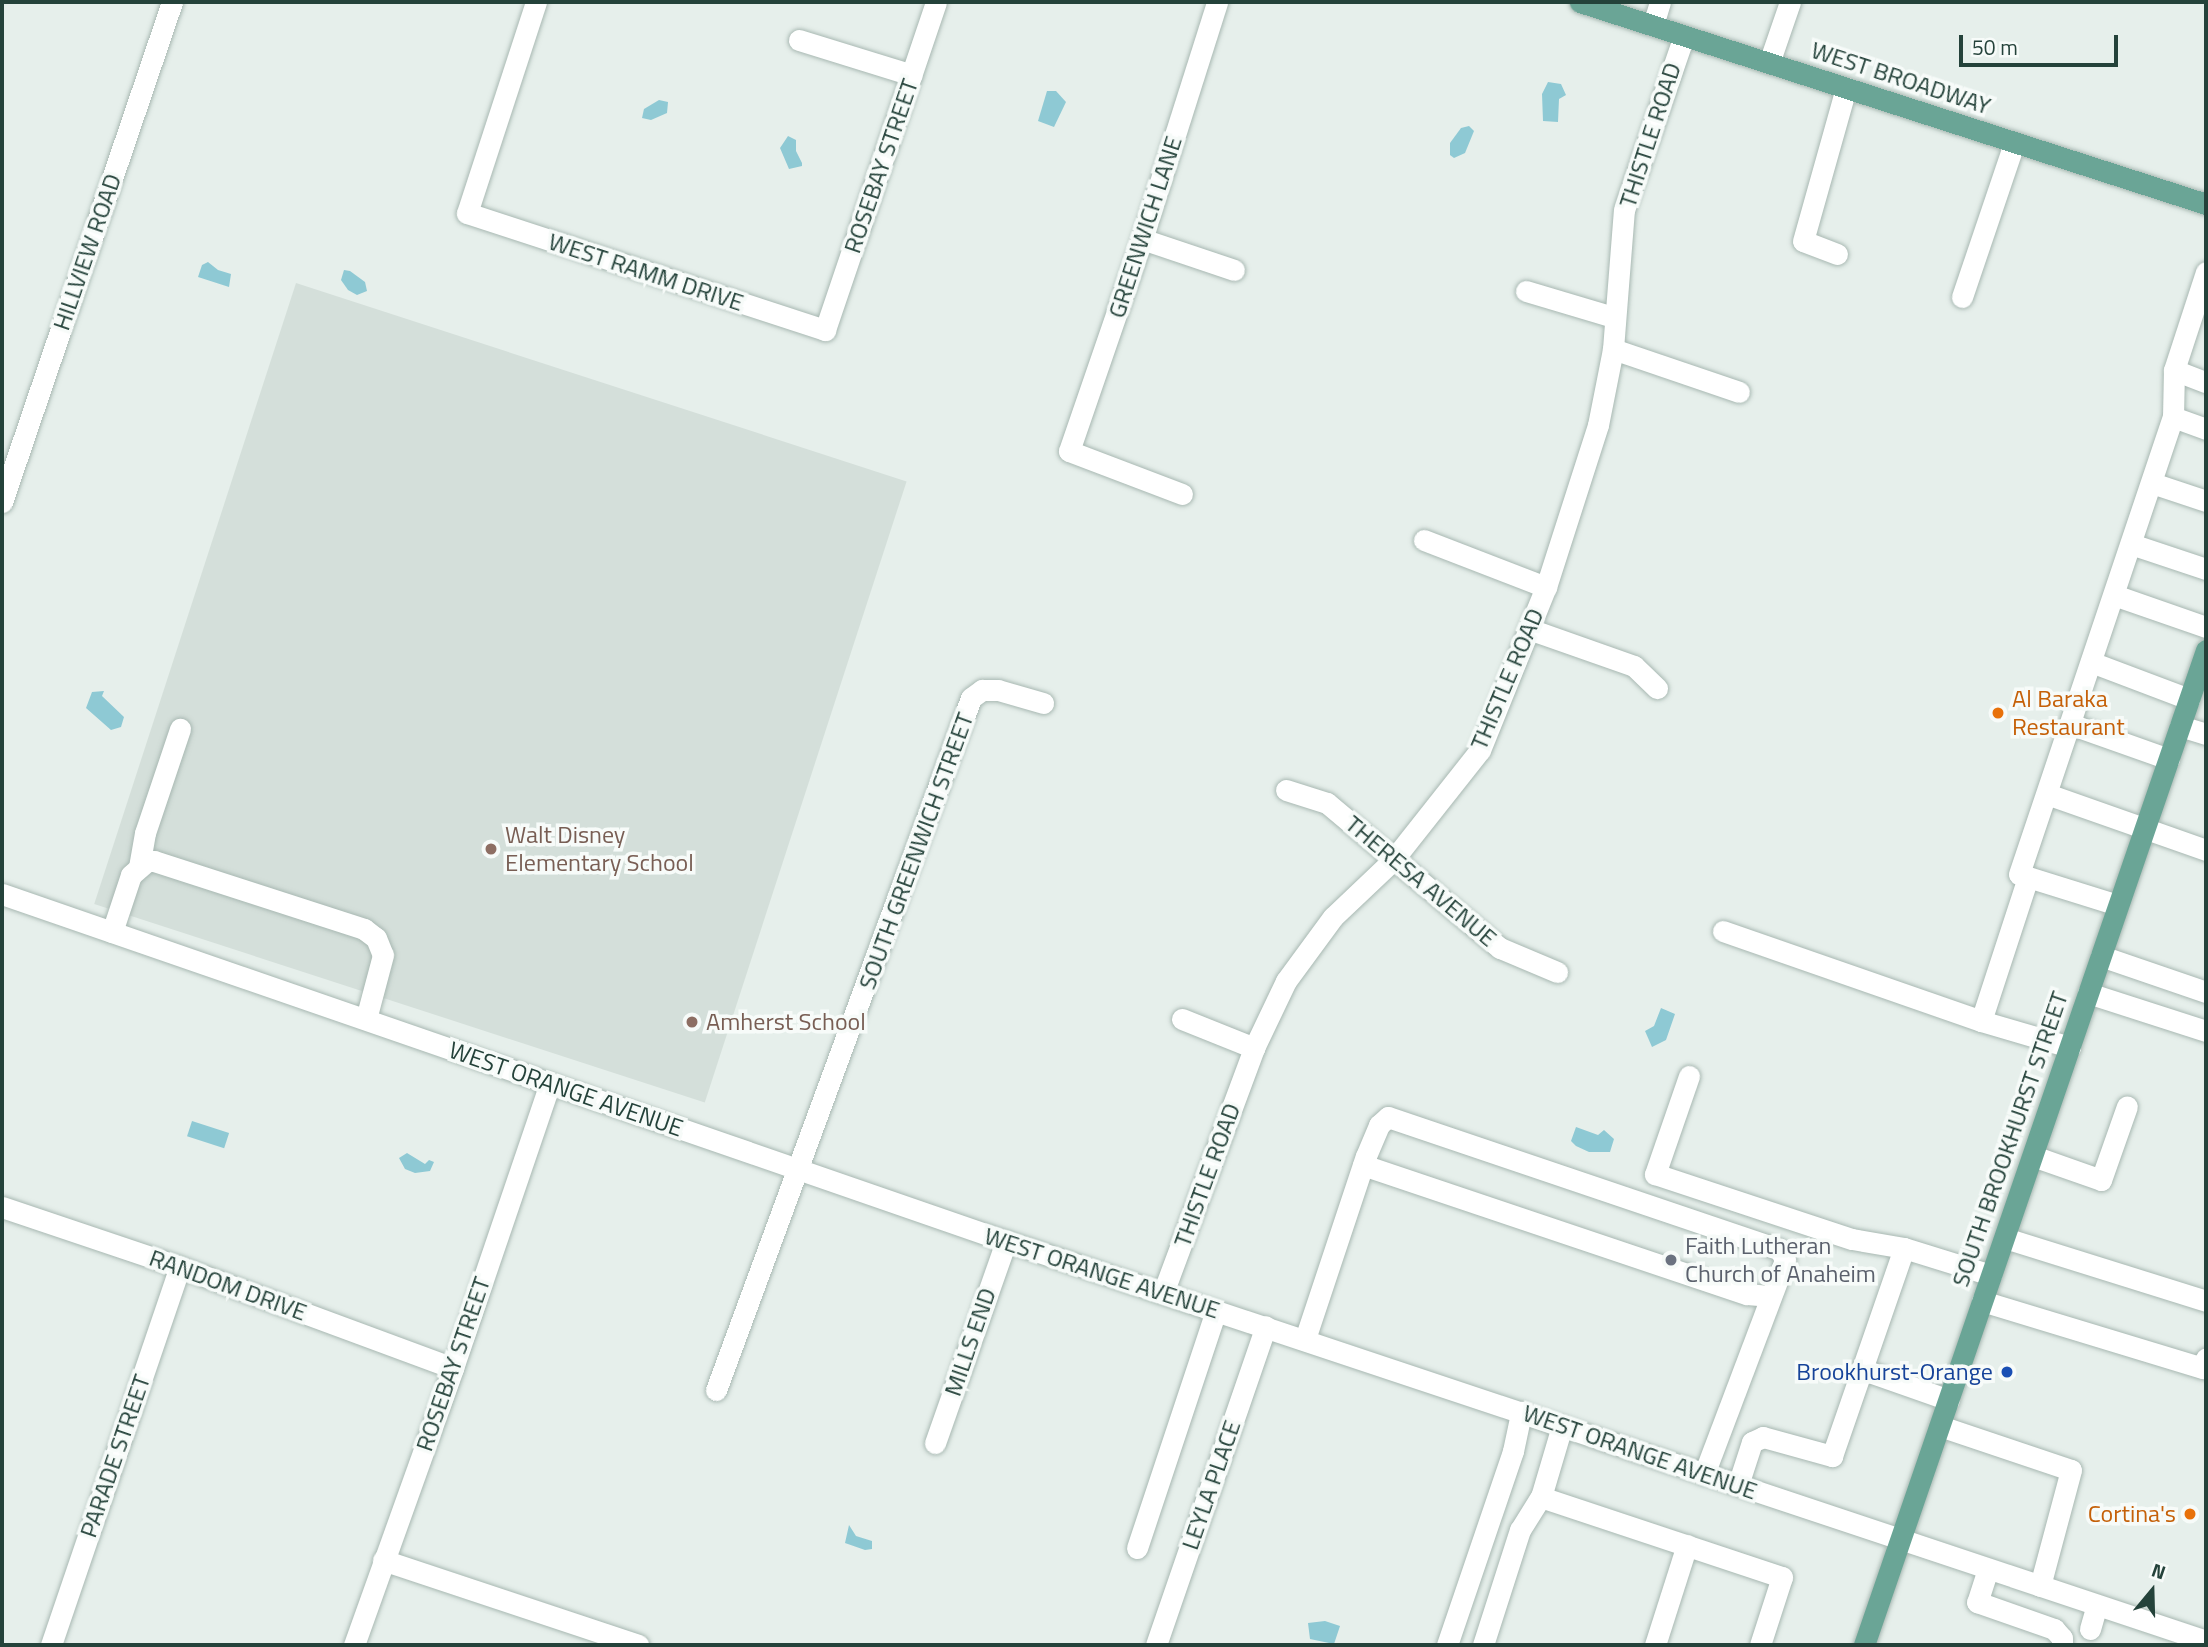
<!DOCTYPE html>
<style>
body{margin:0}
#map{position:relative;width:2208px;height:1647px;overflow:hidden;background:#e6efeb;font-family:"Titillium Web",sans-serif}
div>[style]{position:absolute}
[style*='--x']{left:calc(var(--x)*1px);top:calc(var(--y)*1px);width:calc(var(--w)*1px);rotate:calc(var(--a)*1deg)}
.built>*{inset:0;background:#d4dfda;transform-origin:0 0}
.water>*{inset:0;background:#8ec9d4;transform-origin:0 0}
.roads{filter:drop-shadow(0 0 2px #a8b8b2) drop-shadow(0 0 2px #a8b8b2)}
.minor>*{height:21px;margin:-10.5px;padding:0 10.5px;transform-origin:10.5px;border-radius:10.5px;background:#fff}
.major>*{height:21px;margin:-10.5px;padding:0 10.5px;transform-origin:10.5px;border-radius:10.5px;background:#6aa596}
.dots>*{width:19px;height:19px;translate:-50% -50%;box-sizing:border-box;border:4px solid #f7fbf9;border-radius:50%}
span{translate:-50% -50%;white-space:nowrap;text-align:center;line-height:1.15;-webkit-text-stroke:7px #f7fbf9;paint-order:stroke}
.street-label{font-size:24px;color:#24423a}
.food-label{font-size:24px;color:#c56008}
.left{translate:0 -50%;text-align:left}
.right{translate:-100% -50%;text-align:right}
.education-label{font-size:24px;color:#785e54}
.worship-label{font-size:24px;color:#5b616d}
.transit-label{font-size:24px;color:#164399}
.frame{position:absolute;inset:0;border:4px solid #24423a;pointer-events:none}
.north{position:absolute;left:2117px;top:1556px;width:70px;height:70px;-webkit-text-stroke:5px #f7fbf9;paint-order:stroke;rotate:19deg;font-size:19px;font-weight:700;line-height:28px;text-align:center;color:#24423a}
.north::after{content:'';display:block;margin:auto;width:24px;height:32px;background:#24423a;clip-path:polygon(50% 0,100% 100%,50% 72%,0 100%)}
.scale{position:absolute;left:1959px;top:35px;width:159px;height:32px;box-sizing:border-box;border:4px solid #24423a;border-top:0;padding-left:9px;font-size:21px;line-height:24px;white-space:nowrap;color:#24423a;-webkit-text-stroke:5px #f7fbf9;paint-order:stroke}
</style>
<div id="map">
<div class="built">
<i style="left:296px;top:283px;width:642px;height:653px;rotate:18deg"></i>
</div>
<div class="water">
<i style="clip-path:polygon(1548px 82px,1561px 84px,1566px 95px,1559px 99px,1558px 122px,1543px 121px,1542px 94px)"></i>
<i style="clip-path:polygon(1047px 91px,1056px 91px,1066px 102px,1054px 127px,1038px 121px)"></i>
<i style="clip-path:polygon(659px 100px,668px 102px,667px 113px,651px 120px,642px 118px,644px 109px)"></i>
<i style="clip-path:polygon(1469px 126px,1474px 131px,1465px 153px,1454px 158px,1450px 155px,1450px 143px,1461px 128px)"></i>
<i style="clip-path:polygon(788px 136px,796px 140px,796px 151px,802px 163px,802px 166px,789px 169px,780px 148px)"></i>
<i style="clip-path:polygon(208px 262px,218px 270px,231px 274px,229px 287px,198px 277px,202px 265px)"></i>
<i style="clip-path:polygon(344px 270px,350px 271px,365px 282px,367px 291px,357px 295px,348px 290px,341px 280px)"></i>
<i style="clip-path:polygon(104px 691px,102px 696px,124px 717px,121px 727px,111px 730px,86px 708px,92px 692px)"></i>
<i style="clip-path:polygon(1661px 1008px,1675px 1014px,1666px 1040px,1652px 1047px,1645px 1031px,1654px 1026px)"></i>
<i style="left:192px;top:1121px;width:39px;height:16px;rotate:18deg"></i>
<i style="clip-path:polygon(1576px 1127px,1598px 1135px,1604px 1130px,1614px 1139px,1610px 1152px,1589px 1152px,1576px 1146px,1571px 1141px)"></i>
<i style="clip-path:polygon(407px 1153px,425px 1164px,429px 1160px,434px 1162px,430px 1171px,415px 1173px,405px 1169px,399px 1158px)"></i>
<i style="clip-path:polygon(849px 1525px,856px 1536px,872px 1541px,872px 1549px,865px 1550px,845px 1543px)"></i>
<i style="clip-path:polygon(1325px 1621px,1340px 1626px,1334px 1644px,1310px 1639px,1308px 1623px)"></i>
</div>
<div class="roads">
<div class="minor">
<i style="--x:536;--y:2;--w:222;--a:108.1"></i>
<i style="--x:467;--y:213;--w:377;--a:18.1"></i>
<i style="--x:825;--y:330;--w:346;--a:-71.3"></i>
<i style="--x:1653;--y:25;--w:24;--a:-73"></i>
<i style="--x:799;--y:40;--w:118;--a:17.2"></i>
<i style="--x:1769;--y:63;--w:65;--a:-71"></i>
<i style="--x:1142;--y:239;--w:97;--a:18.6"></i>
<i style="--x:1837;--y:254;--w:36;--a:-159"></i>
<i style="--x:1803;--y:241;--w:159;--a:-74.3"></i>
<i style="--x:1526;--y:291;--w:91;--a:16.6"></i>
<i style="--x:1962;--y:297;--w:163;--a:-71.3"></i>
<i style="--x:1613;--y:349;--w:133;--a:18.8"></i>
<i style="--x:2174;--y:370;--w:34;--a:21"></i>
<i style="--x:2173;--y:417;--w:35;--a:20"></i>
<i style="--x:2152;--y:483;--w:57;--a:18.4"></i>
<i style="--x:1182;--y:494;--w:121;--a:-159.2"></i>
<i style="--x:1069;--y:451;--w:224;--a:-71"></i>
<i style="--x:1142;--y:239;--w:249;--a:-72.4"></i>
<i style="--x:2;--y:502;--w:528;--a:-71.22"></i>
<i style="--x:1424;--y:540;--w:131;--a:21.1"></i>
<i style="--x:2131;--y:544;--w:79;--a:18.4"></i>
<i style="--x:2114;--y:595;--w:97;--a:19.2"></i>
<i style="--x:1529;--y:629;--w:111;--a:19.4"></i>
<i style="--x:1634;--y:666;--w:32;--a:44"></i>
<i style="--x:2091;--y:662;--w:105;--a:20.7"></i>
<i style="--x:2070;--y:724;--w:105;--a:19.5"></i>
<i style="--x:2180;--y:726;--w:27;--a:17"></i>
<i style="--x:1286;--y:790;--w:43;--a:17.6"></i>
<i style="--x:1327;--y:803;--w:226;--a:40"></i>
<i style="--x:1500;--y:948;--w:62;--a:22.8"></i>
<i style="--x:2047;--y:794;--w:169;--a:19.4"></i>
<i style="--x:139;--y:867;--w:35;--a:-80"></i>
<i style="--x:145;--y:833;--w:110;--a:-71.4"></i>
<i style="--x:2028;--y:877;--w:94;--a:17.3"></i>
<i style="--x:2;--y:894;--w:1062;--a:19.07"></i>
<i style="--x:1006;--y:1241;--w:1265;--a:18.43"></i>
<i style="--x:1723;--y:931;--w:273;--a:19.2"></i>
<i style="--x:1981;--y:1021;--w:93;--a:16.3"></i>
<i style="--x:112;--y:932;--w:60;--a:-71.6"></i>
<i style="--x:131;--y:875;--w:21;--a:-41"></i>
<i style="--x:147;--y:861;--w:7;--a:0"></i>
<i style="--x:154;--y:861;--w:221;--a:17.9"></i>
<i style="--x:364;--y:929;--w:15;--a:37"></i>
<i style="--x:376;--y:938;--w:18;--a:68"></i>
<i style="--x:383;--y:955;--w:66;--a:104.9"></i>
<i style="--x:2101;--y:956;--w:111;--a:18.9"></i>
<i style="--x:2088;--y:993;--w:124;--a:17.9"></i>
<i style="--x:1182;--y:1019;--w:78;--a:21.9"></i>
<i style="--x:1981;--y:1021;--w:151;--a:-71.9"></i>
<i style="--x:2028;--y:877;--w:9;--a:-162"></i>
<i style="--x:2019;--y:874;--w:482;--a:-71.4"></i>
<i style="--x:2173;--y:417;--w:47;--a:-88.8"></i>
<i style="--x:2174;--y:370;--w:103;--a:-71.9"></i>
<i style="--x:1689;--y:1076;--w:104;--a:109.1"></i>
<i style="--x:1655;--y:1174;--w:207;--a:18.3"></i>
<i style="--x:1852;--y:1239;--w:53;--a:9.8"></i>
<i style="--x:1904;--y:1248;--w:91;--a:17.2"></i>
<i style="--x:2033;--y:1156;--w:72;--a:19.4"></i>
<i style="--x:2101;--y:1180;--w:78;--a:-70.6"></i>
<i style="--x:1363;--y:1165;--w:405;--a:18.6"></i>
<i style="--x:1747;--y:1294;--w:24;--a:5"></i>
<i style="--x:2;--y:1207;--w:188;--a:18.6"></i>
<i style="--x:180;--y:1267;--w:291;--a:20.3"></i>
<i style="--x:2005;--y:1238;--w:211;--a:17.4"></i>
<i style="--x:1163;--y:1293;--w:261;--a:-69.6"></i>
<i style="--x:1254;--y:1048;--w:74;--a:-64.5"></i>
<i style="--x:1286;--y:981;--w:79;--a:-53.7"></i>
<i style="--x:1333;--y:917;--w:83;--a:-43.5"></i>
<i style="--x:1393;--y:860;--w:140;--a:-51.7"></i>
<i style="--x:1480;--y:750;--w:176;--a:-68"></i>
<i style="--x:1546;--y:587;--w:170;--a:-72.2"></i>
<i style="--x:1598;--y:425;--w:77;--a:-78.8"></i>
<i style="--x:1613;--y:349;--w:139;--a:-85.5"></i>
<i style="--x:1624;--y:210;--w:184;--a:-71"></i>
<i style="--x:1982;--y:1301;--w:231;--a:16.9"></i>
<i style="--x:2203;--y:1368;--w:10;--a:-73"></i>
<i style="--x:1305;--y:1339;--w:193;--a:-71.6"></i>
<i style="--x:1366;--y:1156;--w:34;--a:-67"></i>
<i style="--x:1379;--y:1125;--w:12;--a:-42"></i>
<i style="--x:1388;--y:1117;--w:414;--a:18.7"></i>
<i style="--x:1780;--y:1250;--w:11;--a:63"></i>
<i style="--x:1785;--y:1260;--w:229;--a:110.7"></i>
<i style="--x:1861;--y:1369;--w:93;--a:19.4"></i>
<i style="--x:716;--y:1390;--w:737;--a:-69.77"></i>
<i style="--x:971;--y:698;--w:14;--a:-36"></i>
<i style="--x:982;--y:690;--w:16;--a:0"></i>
<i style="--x:998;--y:690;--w:47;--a:16.1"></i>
<i style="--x:1562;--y:1426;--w:74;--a:106.5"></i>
<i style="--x:1541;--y:1497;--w:254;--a:18.4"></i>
<i style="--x:1782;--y:1577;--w:71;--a:107.9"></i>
<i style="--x:1940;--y:1426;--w:138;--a:18.6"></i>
<i style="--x:2071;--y:1470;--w:120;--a:105"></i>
<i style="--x:935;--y:1443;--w:214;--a:-70.6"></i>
<i style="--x:1738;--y:1485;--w:45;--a:-72"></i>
<i style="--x:1752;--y:1442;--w:12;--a:-24"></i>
<i style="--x:1763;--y:1437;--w:72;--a:15.4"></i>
<i style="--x:1832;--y:1456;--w:220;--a:-70.9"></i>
<i style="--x:1137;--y:1548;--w:250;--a:-71.6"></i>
<i style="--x:383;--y:1560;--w:269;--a:18.4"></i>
<i style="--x:1988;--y:1569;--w:35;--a:108"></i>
<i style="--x:1977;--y:1602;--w:82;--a:19.3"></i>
<i style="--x:2054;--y:1629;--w:12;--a:48"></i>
<i style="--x:2062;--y:1638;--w:7;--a:90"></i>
<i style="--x:2090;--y:1629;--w:25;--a:-74"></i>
<i style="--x:51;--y:1645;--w:399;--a:-71.2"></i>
<i style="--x:354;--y:1645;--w:294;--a:-70.3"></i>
<i style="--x:453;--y:1368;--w:301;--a:-71.2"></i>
<i style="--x:1156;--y:1645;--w:337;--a:-71"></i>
<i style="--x:1447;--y:1645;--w:205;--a:-71.2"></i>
<i style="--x:1513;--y:1451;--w:40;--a:-78"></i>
<i style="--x:1483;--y:1645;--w:121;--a:-72.2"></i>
<i style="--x:1520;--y:1530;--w:39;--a:-58"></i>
<i style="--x:1655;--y:1645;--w:105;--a:-72.3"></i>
</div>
<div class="major">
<i style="--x:1580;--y:2;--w:658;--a:17.88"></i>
<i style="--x:1864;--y:1645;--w:1052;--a:-71.03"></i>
</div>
</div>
<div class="dots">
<i style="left:1998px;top:713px;background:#e8710a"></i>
<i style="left:491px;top:849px;background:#8d6e63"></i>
<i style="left:692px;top:1022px;background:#8d6e63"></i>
<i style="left:1671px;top:1260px;background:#6b7280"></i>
<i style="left:2007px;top:1372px;background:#1a4fb4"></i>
<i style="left:2190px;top:1514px;background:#e8710a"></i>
</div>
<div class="street-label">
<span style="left:1901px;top:78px;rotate:18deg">WEST BROADWAY</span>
<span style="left:1650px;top:135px;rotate:-72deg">THISTLE ROAD</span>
<span style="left:881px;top:166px;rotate:-71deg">ROSEBAY STREET</span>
<span style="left:1145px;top:227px;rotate:-72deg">GREENWICH LANE</span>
<span style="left:87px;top:252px;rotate:-71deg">HILLVIEW ROAD</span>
<span style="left:646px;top:272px;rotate:18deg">WEST RAMM DRIVE</span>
<span style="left:1507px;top:679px;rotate:-67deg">THISTLE ROAD</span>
<span style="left:916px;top:851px;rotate:-70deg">SOUTH GREENWICH STREET</span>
<span style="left:1421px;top:881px;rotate:40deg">THERESA AVENUE</span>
<span style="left:566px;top:1089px;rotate:19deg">WEST ORANGE AVENUE</span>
<span style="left:2010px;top:1139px;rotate:-71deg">SOUTH BROOKHURST STREET</span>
<span style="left:1207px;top:1175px;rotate:-70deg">THISTLE ROAD</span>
<span style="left:1102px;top:1273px;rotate:18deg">WEST ORANGE AVENUE</span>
<span style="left:228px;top:1285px;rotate:20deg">RANDOM DRIVE</span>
<span style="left:970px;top:1342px;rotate:-71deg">MILLS END</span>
<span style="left:453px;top:1364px;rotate:-71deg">ROSEBAY STREET</span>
<span style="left:1640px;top:1452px;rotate:19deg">WEST ORANGE AVENUE</span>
<span style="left:115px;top:1456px;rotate:-71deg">PARADE STREET</span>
<span style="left:1211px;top:1485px;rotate:-71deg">LEYLA PLACE</span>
</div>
<div class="food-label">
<span class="left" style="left:2012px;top:713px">Al Baraka<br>Restaurant</span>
<span class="right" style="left:2176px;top:1514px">Cortina's</span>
</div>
<div class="education-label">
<span class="left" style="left:505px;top:849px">Walt Disney<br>Elementary School</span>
<span class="left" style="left:706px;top:1022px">Amherst School</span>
</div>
<div class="worship-label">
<span class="left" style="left:1685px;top:1260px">Faith Lutheran<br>Church of Anaheim</span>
</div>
<div class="transit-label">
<span class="right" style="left:1993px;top:1372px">Brookhurst-Orange</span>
</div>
<div class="frame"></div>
<div class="north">N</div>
<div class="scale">50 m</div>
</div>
